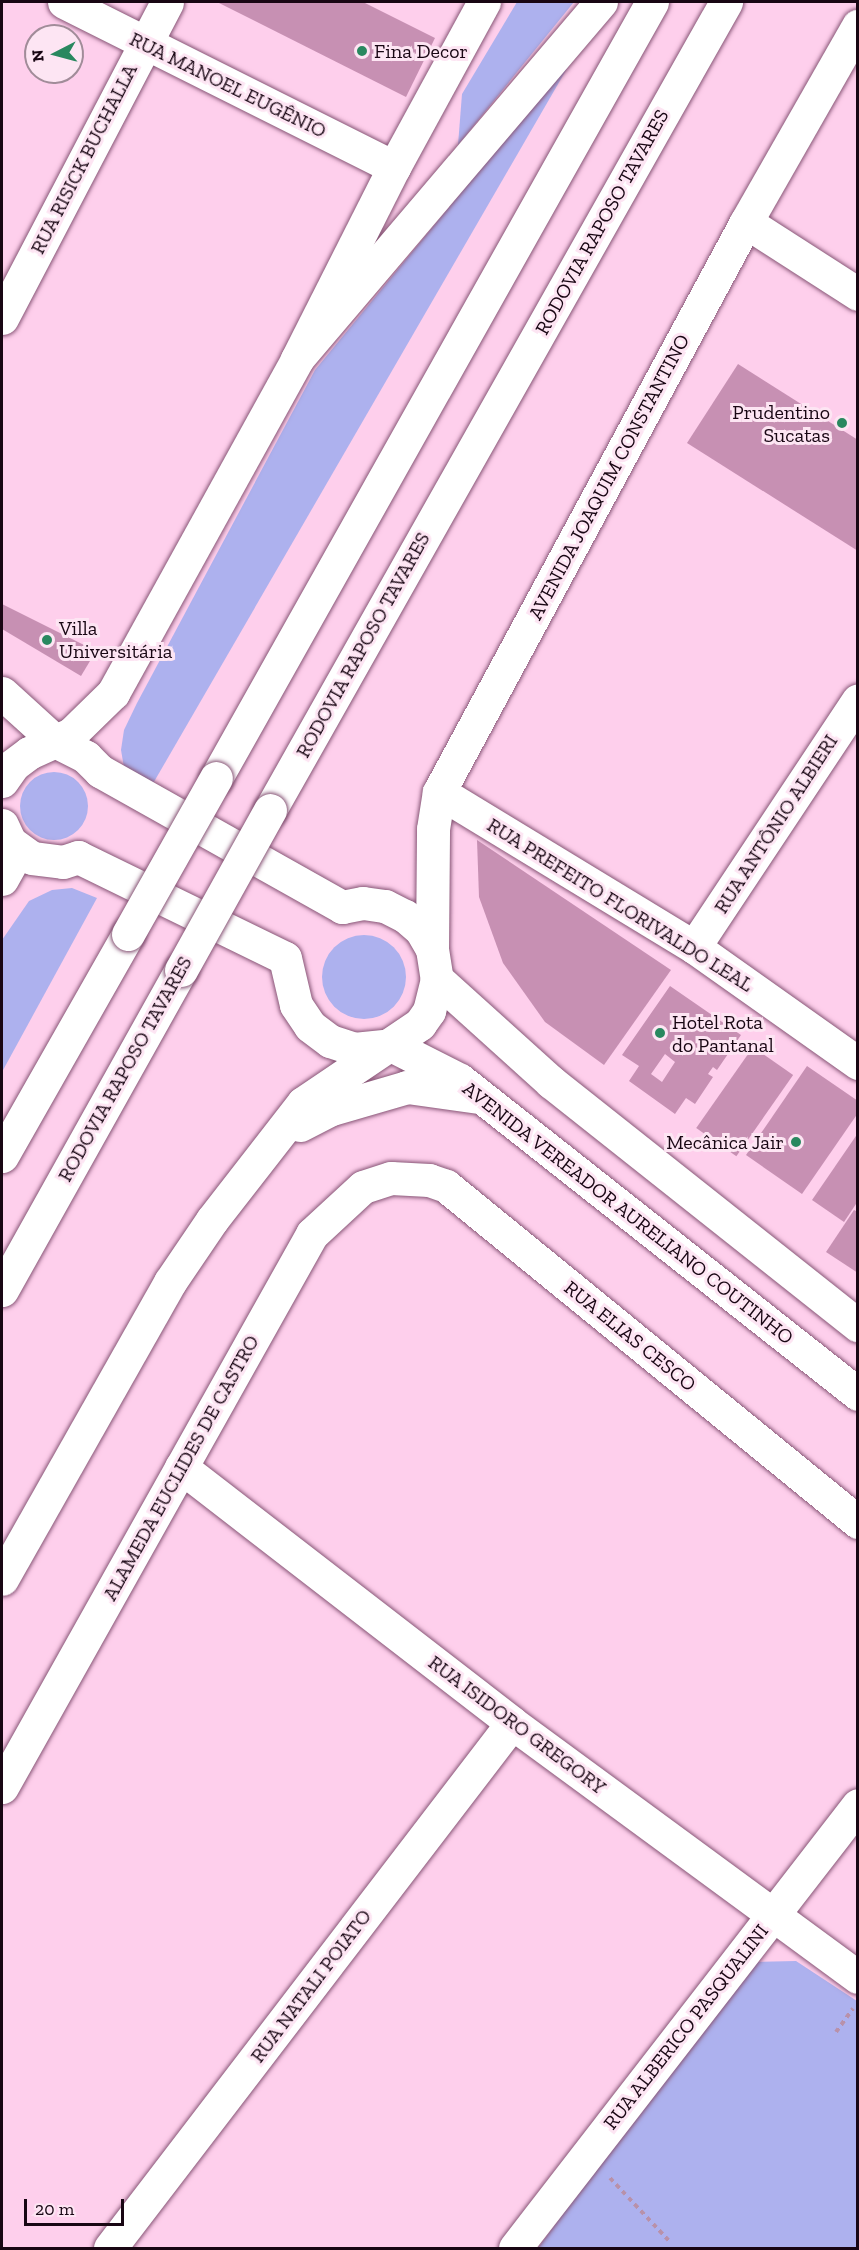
<!DOCTYPE html>
<meta charset="utf-8">
<style>
body{margin:0}
#map{position:relative;width:859px;height:2250px;overflow:hidden;background:#fecfec;font-family:"Zilla Slab",serif}
div>[style]{position:absolute}
[style*='--x']{left:calc(var(--x)*1px);top:calc(var(--y)*1px);width:calc(var(--w)*1px);rotate:calc(var(--a)*1deg)}
.green>*{inset:0;background:#adb1ee}
.round{border-radius:50%}
.building>*{inset:0;background:#c790b3;transform-origin:0 0}
.path>*{height:4px;margin-top:-2px;transform-origin:0;background:repeating-linear-gradient(90deg,#b891aa 0 4.5px,transparent 0 9px)}
.roads{filter:drop-shadow(0 0 2px #875576) drop-shadow(0 0 2px #875576)}
.minor>*{height:33px;margin:-16.5px;padding:0 16.5px;transform-origin:16.5px;border-radius:16.5px;background:#fff}
.tertiary>*{height:33px;margin:-16.5px;padding:0 16.5px;transform-origin:16.5px;border-radius:16.5px;background:#fff}
.motorway>*{height:33px;margin:-16.5px;padding:0 16.5px;transform-origin:16.5px;border-radius:16.5px;background:#fff}
.bridges{filter:drop-shadow(0 0 2px #875576) drop-shadow(0 0 2px #875576)}
.motorway-bridge>*{height:33px;margin:-16.5px;padding:0 16.5px;transform-origin:16.5px;border-radius:16.5px;background:#fff}
.dots>*{width:16px;height:16px;translate:-50% -50%;box-sizing:border-box;border:3px solid #fde5f3;border-radius:50%}
span{translate:-50% -50%;white-space:nowrap;text-align:center;line-height:1.15;-webkit-text-stroke:6px #fde5f3;paint-order:stroke}
.poi-label{font-size:20px;color:#180613}
.left{translate:0 -50%;text-align:left}
.right{translate:-100% -50%;text-align:right}
.street-label{font-size:20px;color:#180613}
.frame{position:absolute;inset:0;border:3px solid #180613;pointer-events:none}
.north{position:absolute;left:24px;top:24px;width:60px;height:60px;box-sizing:border-box;background:#fde5f3;border:2px solid #a18c99;border-radius:50%;rotate:264deg;font-size:16px;font-weight:700;line-height:24px;text-align:center;color:#180613}
.north::after{content:'';display:block;margin:auto;width:21px;height:27px;background:#29885f;clip-path:polygon(50% 0,100% 100%,50% 72%,0 100%)}
.scale{position:absolute;left:24px;top:2199px;width:100px;height:27px;box-sizing:border-box;border:3px solid #180613;border-top:0;padding-left:8px;font-size:18px;line-height:21px;white-space:nowrap;color:#180613;-webkit-text-stroke:4px #fde5f3;paint-order:stroke}
</style>
<div id="map">
<div class="green">
<i style="clip-path:polygon(517px 2px,574px 2px,458px 145px,462px 94px)"></i>
<i style="clip-path:polygon(576px 53px,151px 787px,125px 773px,121px 750px,124px 730px,137px 703px,315px 370px)"></i>
<i class="round" style="left:20px;top:772px;width:68px;height:68px"></i>
<i style="clip-path:polygon(72px 888px,97px 898px,2px 1072px,2px 940px,29px 901px,52px 890px)"></i>
<i class="round" style="left:322px;top:935px;width:84px;height:84px"></i>
<i style="clip-path:polygon(796px 1961px,857px 2001px,857px 2248px,538px 2248px,747px 1962px)"></i>
</div>
<div class="building">
<i style="clip-path:polygon(217px 2px,363px 2px,435px 38px,406px 97px)"></i>
<i style="clip-path:polygon(738px 364px,858px 440px,858px 551px,687px 443px)"></i>
<i style="clip-path:polygon(2px 604px,96px 651px,81px 676px,2px 629px)"></i>
<i style="clip-path:polygon(477px 840px,671px 970px,604px 1065px,545px 1022px,503px 963px,479px 897px)"></i>
<i style="clip-path:polygon(evenodd,670px 986px,741px 1035px,717px 1070px,713px 1067px,708px 1074px,713px 1077px,695px 1104px,686px 1098px,675px 1114px,629px 1081px,639px 1066px,622px 1055px,670px 986px,665px 1054px,675px 1062px,662px 1082px,651px 1074px,665px 1054px)"></i>
<i style="left:753px;top:1047px;width:49px;height:99px;rotate:35deg"></i>
<i style="clip-path:polygon(807px 1066px,858px 1101px,858px 1113px,802px 1194px,746px 1155px)"></i>
<i style="clip-path:polygon(858px 1133px,858px 1201px,844px 1222px,812px 1200px)"></i>
<i style="clip-path:polygon(854px 1210px,858px 1212px,858px 1273px,826px 1252px)"></i>
</div>
<div class="path">
<i style="--x:836;--y:2032;--w:29;--a:-54"></i>
<i style="--x:610;--y:2178;--w:89;--a:46.8"></i>
</div>
<div class="roads">
<div class="minor">
<i style="--x:64;--y:2;--w:369;--a:26.6"></i>
<i style="--x:746;--y:222;--w:133;--a:32.7"></i>
<i style="--x:2;--y:318;--w:356;--a:-62.4"></i>
<i style="--x:439;--y:792;--w:298;--a:31.3"></i>
<i style="--x:694;--y:947;--w:201;--a:35.3"></i>
<i style="--x:694;--y:947;--w:296;--a:-56.4"></i>
<i style="--x:181;--y:1467;--w:418;--a:37.7"></i>
<i style="--x:512;--y:1723;--w:429;--a:36.3"></i>
<i style="--x:2;--y:1787;--w:634;--a:-60.73"></i>
<i style="--x:312;--y:1234;--w:69;--a:-42.7"></i>
<i style="--x:363;--y:1187;--w:29;--a:-18"></i>
<i style="--x:391;--y:1178;--w:38;--a:3"></i>
<i style="--x:429;--y:1180;--w:18;--a:19"></i>
<i style="--x:446;--y:1186;--w:532;--a:39.2"></i>
<i style="--x:110;--y:2248;--w:661;--a:-52.56"></i>
<i style="--x:515;--y:2248;--w:560;--a:-52.25"></i>
</div>
<div class="tertiary">
<i style="--x:2;--y:693;--w:72;--a:42.2"></i>
<i style="--x:55;--y:741;--w:35;--a:27"></i>
<i style="--x:86;--y:757;--w:20;--a:45"></i>
<i style="--x:100;--y:771;--w:278;--a:29.3"></i>
<i style="--x:342;--y:907;--w:21;--a:-11"></i>
<i style="--x:363;--y:903;--w:22;--a:8"></i>
<i style="--x:385;--y:906;--w:22;--a:27"></i>
<i style="--x:405;--y:916;--w:21;--a:41"></i>
<i style="--x:421;--y:930;--w:22;--a:60"></i>
<i style="--x:432;--y:949;--w:30;--a:81"></i>
<i style="--x:437;--y:979;--w:33;--a:104"></i>
<i style="--x:429;--y:1011;--w:16;--a:125"></i>
<i style="--x:420;--y:1024;--w:141;--a:146"></i>
<i style="--x:303;--y:1103;--w:148;--a:127.9"></i>
<i style="--x:212;--y:1220;--w:75;--a:124.1"></i>
<i style="--x:170;--y:1282;--w:341;--a:119.5"></i>
<i style="--x:2;--y:781;--w:19;--a:-55"></i>
<i style="--x:13;--y:765;--w:20;--a:-37"></i>
<i style="--x:29;--y:753;--w:46;--a:-24.3"></i>
<i style="--x:71;--y:734;--w:59;--a:-44.3"></i>
<i style="--x:113;--y:693;--w:381;--a:-61.1"></i>
<i style="--x:297;--y:359;--w:215;--a:-63.2"></i>
<i style="--x:394;--y:167;--w:188;--a:-61.4"></i>
<i style="--x:2;--y:825;--w:19;--a:65"></i>
<i style="--x:10;--y:842;--w:27;--a:36"></i>
<i style="--x:32;--y:858;--w:31;--a:7"></i>
<i style="--x:63;--y:862;--w:16;--a:-18"></i>
<i style="--x:78;--y:857;--w:230;--a:26"></i>
<i style="--x:285;--y:958;--w:48;--a:76.8"></i>
<i style="--x:296;--y:1005;--w:25;--a:56"></i>
<i style="--x:310;--y:1026;--w:25;--a:37"></i>
<i style="--x:330;--y:1041;--w:25;--a:18"></i>
<i style="--x:354;--y:1049;--w:37;--a:-6"></i>
<i style="--x:391;--y:1045;--w:77;--a:26.9"></i>
<i style="--x:460;--y:1080;--w:507;--a:38.27"></i>
<i style="--x:2;--y:879;--w:33;--a:-61"></i>
<i style="--x:432;--y:949;--w:120;--a:-89.5"></i>
<i style="--x:433;--y:829;--w:37;--a:-81"></i>
<i style="--x:439;--y:792;--w:647;--a:-61.69"></i>
<i style="--x:746;--y:222;--w:226;--a:-60.3"></i>
<i style="--x:437;--y:979;--w:154;--a:42.1"></i>
<i style="--x:551;--y:1082;--w:392;--a:38.4"></i>
<i style="--x:300;--y:1125;--w:36;--a:-27"></i>
<i style="--x:332;--y:1109;--w:78;--a:-16.3"></i>
<i style="--x:407;--y:1087;--w:72;--a:8"></i>
</div>
<div class="motorway">
<i style="--x:297;--y:359;--w:469;--a:-49.6"></i>
<i style="--x:216;--y:778;--w:890;--a:-60.67"></i>
<i style="--x:270;--y:810;--w:928;--a:-60.56"></i>
<i style="--x:2;--y:1156;--w:255;--a:-60.4"></i>
<i style="--x:2;--y:1290;--w:367;--a:-60.8"></i>
</div>
</div>
<div class="bridges">
<div class="motorway-bridge">
<i style="--x:128;--y:934;--w:179;--a:-60.6"></i>
<i style="--x:181;--y:970;--w:183;--a:-60.9"></i>
</div>
</div>
<div class="dots">
<i style="left:362px;top:51px;background:#29885f"></i>
<i style="left:842px;top:423px;background:#29885f"></i>
<i style="left:47px;top:640px;background:#29885f"></i>
<i style="left:660px;top:1033px;background:#29885f"></i>
<i style="left:796px;top:1142px;background:#29885f"></i>
</div>
<div class="poi-label">
<span class="left" style="left:374px;top:51px">Fina Decor</span>
<span class="right" style="left:830px;top:424px">Prudentino<br>Sucatas</span>
<span class="left" style="left:59px;top:640px">Villa<br>Universitária</span>
<span class="left" style="left:672px;top:1034px">Hotel Rota<br>do Pantanal</span>
<span class="right" style="left:784px;top:1142px">Mecânica Jair</span>
</div>
<div class="street-label">
<span style="left:228px;top:85px;rotate:26deg">RUA MANOEL EUGÊNIO</span>
<span style="left:84px;top:159px;rotate:-63deg">RUA RISICK BUCHALLA</span>
<span style="left:602px;top:222px;rotate:-61deg">RODOVIA RAPOSO TAVARES</span>
<span style="left:609px;top:477px;rotate:-62deg">AVENIDA JOAQUIM CONSTANTINO</span>
<span style="left:363px;top:645px;rotate:-61deg">RODOVIA RAPOSO TAVARES</span>
<span style="left:776px;top:824px;rotate:-57deg">RUA ANTÔNIO ALBIERI</span>
<span style="left:620px;top:905px;rotate:32deg">RUA PREFEITO FLORIVALDO LEAL</span>
<span style="left:125px;top:1069px;rotate:-61deg">RODOVIA RAPOSO TAVARES</span>
<span style="left:628px;top:1213px;rotate:38deg">AVENIDA VEREADOR AURELIANO COUTINHO</span>
<span style="left:630px;top:1336px;rotate:39deg">RUA ELIAS CESCO</span>
<span style="left:181px;top:1468px;rotate:-61deg">ALAMEDA EUCLIDES DE CASTRO</span>
<span style="left:517px;top:1725px;rotate:37deg">RUA ISIDORO GREGORY</span>
<span style="left:311px;top:1986px;rotate:-53deg">RUA NATALI POIATO</span>
<span style="left:686px;top:2027px;rotate:-52deg">RUA ALBERICO PASQUALINI</span>
</div>
<div class="frame"></div>
<div class="north">N</div>
<div class="scale">20 m</div>
</div>
